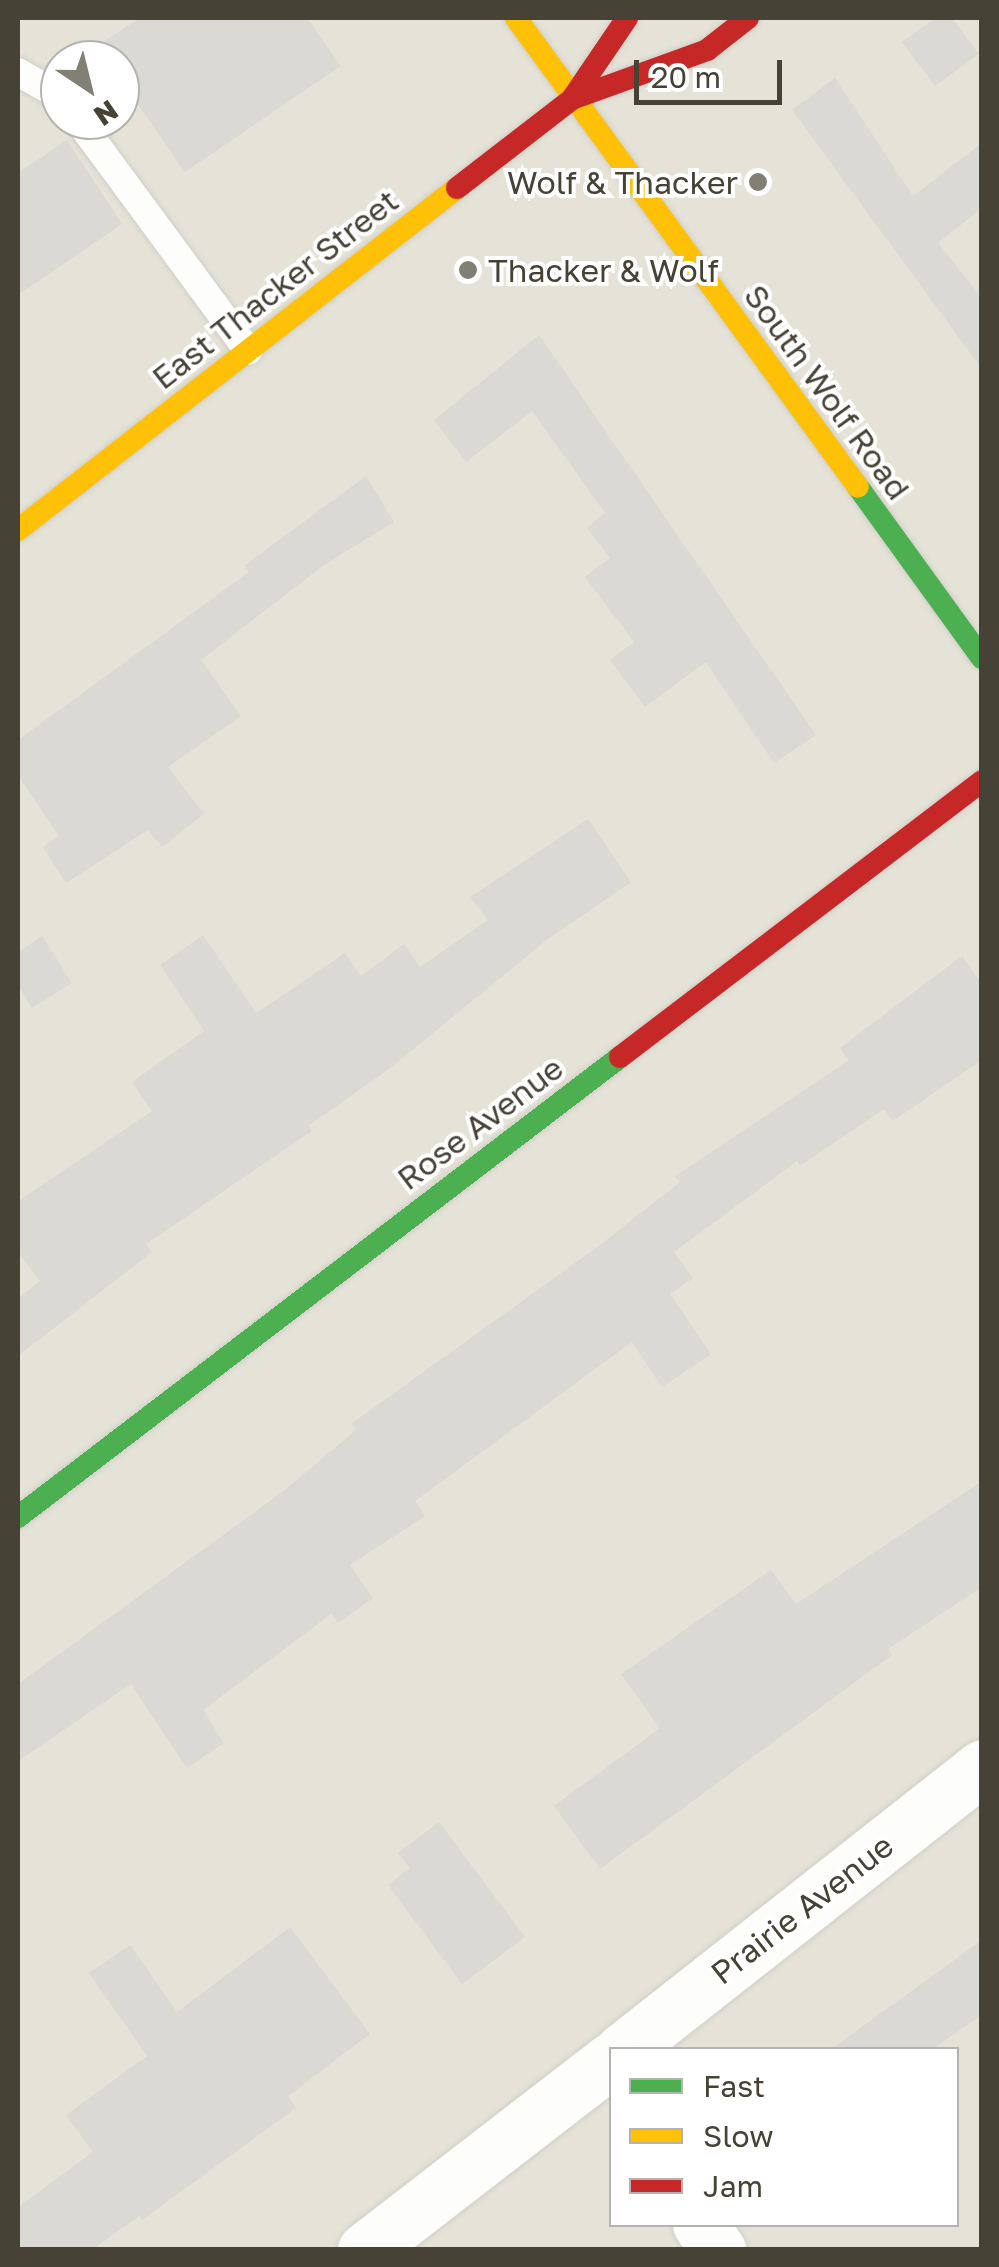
<!DOCTYPE html>
<style>
body{margin:0}
#map{position:relative;width:999px;height:2267px;overflow:hidden;background:#f1f0ea;font-family:"Golos Text",sans-serif}
div>[style]{position:absolute}
[style*='--x']{left:calc(var(--x)*1px);top:calc(var(--y)*1px);width:calc(var(--w)*1px);rotate:calc(var(--a)*1deg)}
.residential>*{inset:0;background:#e5e2d7}
.building>*{inset:0;background:#dbd9d3}
.roads{filter:drop-shadow(0 0 2px #cfcec8) drop-shadow(0 0 2px #cfcec8)}
.lane>*{height:28px;margin:-14px;padding:0 14px;transform-origin:14px;border-radius:14px;background:#fdfdfc}
.street>*{height:55px;margin:-27.5px;padding:0 27.5px;transform-origin:27.5px;border-radius:27.5px;background:#fdfdfc}
.fast>*{height:22px;margin:-11px;padding:0 11px;transform-origin:11px;border-radius:11px;background:#4caf50}
.slow>*{height:22px;margin:-11px;padding:0 11px;transform-origin:11px;border-radius:11px;background:#ffc107}
.jam>*{height:22px;margin:-11px;padding:0 11px;transform-origin:11px;border-radius:11px;background:#c62828}
.dots>*{width:28px;height:28px;translate:-50% -50%;box-sizing:border-box;border:5px solid #fff;border-radius:50%}
span{translate:-50% -50%;white-space:nowrap;text-align:center;line-height:1.15;-webkit-text-stroke:8px #fff;paint-order:stroke}
.poi-label{font-size:32px;color:#474236}
.right{translate:-100% -50%;text-align:right}
.left{translate:0 -50%;text-align:left}
.street-label{font-size:32px;color:#474236}
.frame{position:absolute;inset:0;border:20px solid #474236;pointer-events:none}
.legend{position:absolute;left:609px;top:2047px;width:350px;height:180px;box-sizing:border-box;background:#fff;border:2px solid #b5b3af;margin:0;padding:12px 18px;list-style:none;font-size:30px;color:#474236}
.legend li{display:flex;align-items:center;gap:20px;height:50px}
.legend b{width:50px;border:2px solid #b5b3af}
.north{position:absolute;left:40px;top:40px;width:100px;height:100px;box-sizing:border-box;background:#fff;border:2px solid #b5b3af;border-radius:50%;rotate:145deg;font-size:28px;font-weight:700;line-height:40px;text-align:center;color:#474236}
.north::after{content:'';display:block;margin:auto;width:35px;height:45px;background:#827f75;clip-path:polygon(50% 0,100% 100%,50% 72%,0 100%)}
.scale{position:absolute;left:634px;top:60px;width:148px;height:45px;box-sizing:border-box;border:5px solid #474236;border-top:0;padding-left:12px;font-size:30px;line-height:35px;white-space:nowrap;color:#474236;-webkit-text-stroke:8px #fff;paint-order:stroke}
</style>
<div id="map">
<div class="residential">
<i style="clip-path:polygon(evenodd,18px 18px,981px 18px,981px 2249px,18px 2249px,18px 18px,60px 60px,120px 60px,120px 120px,60px 120px,60px 60px,18px 18px,612px 2050px,956px 2050px,956px 2224px,612px 2224px,612px 2050px)"></i>
</div>
<div class="building">
<i style="clip-path:polygon(140px 18px,307px 18px,341px 66px,185px 172px,120px 79px,120px 60px,107px 60px,98px 45px)"></i>
<i style="clip-path:polygon(935px 18px,952px 18px,979px 54px,935px 86px,902px 42px)"></i>
<i style="clip-path:polygon(835px 78px,913px 196px,982px 143px,982px 208px,938px 243px,982px 298px,982px 369px,792px 110px)"></i>
<i style="clip-path:polygon(67px 140px,122px 224px,18px 295px,18px 173px)"></i>
<i style="clip-path:polygon(539px 335px,816px 735px,774px 763px,706px 662px,645px 707px,610px 660px,634px 642px,585px 577px,610px 558px,587px 528px,605px 513px,532px 411px,466px 462px,434px 420px)"></i>
<i style="clip-path:polygon(366px 476px,394px 522px,324px 565px,201px 660px,241px 716px,168px 767px,204px 814px,162px 847px,148px 830px,66px 883px,43px 847px,59px 836px,18px 775px,18px 740px,249px 572px,244px 566px)"></i>
<i style="clip-path:polygon(588px 819px,631px 882px,548px 939px,389px 1069px,308px 1126px,312px 1131px,146px 1244px,152px 1252px,18px 1356px,18px 1298px,40px 1281px,18px 1252px,18px 1201px,152px 1111px,132px 1082px,204px 1031px,160px 965px,203px 935px,256px 1013px,345px 953px,361px 976px,404px 944px,420px 967px,488px 920px,470px 897px)"></i>
<i style="clip-path:polygon(42px 936px,72px 983px,32px 1008px,18px 985px,18px 952px)"></i>
<i style="clip-path:polygon(962px 956px,982px 984px,982px 1060px,893px 1121px,884px 1109px,800px 1166px,797px 1161px,674px 1252px,693px 1278px,670px 1294px,711px 1354px,662px 1387px,632px 1342px,415px 1501px,425px 1516px,350px 1565px,373px 1598px,338px 1623px,331px 1614px,203px 1710px,224px 1743px,187px 1768px,131px 1684px,18px 1761px,18px 1684px,281px 1493px,356px 1430px,351px 1424px,600px 1245px,680px 1182px,675px 1176px,849px 1060px,840px 1048px)"></i>
<i style="clip-path:polygon(982px 1481px,982px 1587px,888px 1649px,892px 1655px,600px 1869px,554px 1806px,660px 1728px,621px 1674px,771px 1570px,796px 1604px)"></i>
<i style="clip-path:polygon(439px 1822px,525px 1937px,462px 1984px,388px 1885px,410px 1868px,398px 1853px)"></i>
<i style="clip-path:polygon(290px 1927px,370px 2034px,288px 2096px,296px 2108px,142px 2220px,139px 2216px,92px 2250px,18px 2250px,18px 2207px,93px 2152px,66px 2115px,147px 2056px,89px 1973px,130px 1945px,177px 2012px)"></i>
<i style="clip-path:polygon(982px 1940px,982px 2015px,931px 2050px,830px 2050px)"></i>
</div>
<div class="roads">
<div class="lane">
<i style="--x:18;--y:72;--w:48;--a:29.7"></i>
<i style="--x:78;--y:120;--w:287;--a:53.6"></i>
</div>
<div class="street">
<i style="--x:623;--y:2050;--w:457;--a:-38.2"></i>
<i style="--x:700;--y:2224;--w:32;--a:55"></i>
<i style="--x:365;--y:2250;--w:312;--a:-37.7"></i>
</div>
<div class="fast">
<i style="--x:858;--y:487;--w:211;--a:54.1"></i>
<i style="--x:18;--y:1517;--w:758;--a:-37.38"></i>
</div>
<div class="slow">
<i style="--x:516;--y:18;--w:580;--a:53.9"></i>
<i style="--x:18;--y:530;--w:556;--a:-37.92"></i>
</div>
<div class="jam">
<i style="--x:572;--y:99;--w:98;--a:-55.8"></i>
<i style="--x:457;--y:188;--w:145;--a:-37.7"></i>
<i style="--x:572;--y:99;--w:144;--a:-19.9"></i>
<i style="--x:707;--y:50;--w:52;--a:-38"></i>
<i style="--x:620;--y:1057;--w:455;--a:-37.3"></i>
</div>
</div>
<div class="dots">
<i style="left:758px;top:182px;background:#827f75"></i>
<i style="left:468px;top:270px;background:#827f75"></i>
</div>
<div class="poi-label">
<span class="right" style="left:738px;top:182px">Wolf &amp; Thacker</span>
<span class="left" style="left:488px;top:270px">Thacker &amp; Wolf</span>
</div>
<div class="street-label">
<span style="left:275px;top:289px;rotate:-38deg">East Thacker Street</span>
<span style="left:827px;top:392px;rotate:54deg">South Wolf Road</span>
<span style="left:480px;top:1123px;rotate:-37deg">Rose Avenue</span>
<span style="left:802px;top:1909px;rotate:-38deg">Prairie Avenue</span>
</div>
<div class="frame"></div>
<ul class="legend">
<li><b style="height:12px;background:#4caf50"></b>Fast</li>
<li><b style="height:12px;background:#ffc107"></b>Slow</li>
<li><b style="height:12px;background:#c62828"></b>Jam</li>
</ul>
<div class="north">N</div>
<div class="scale">20 m</div>
</div>
